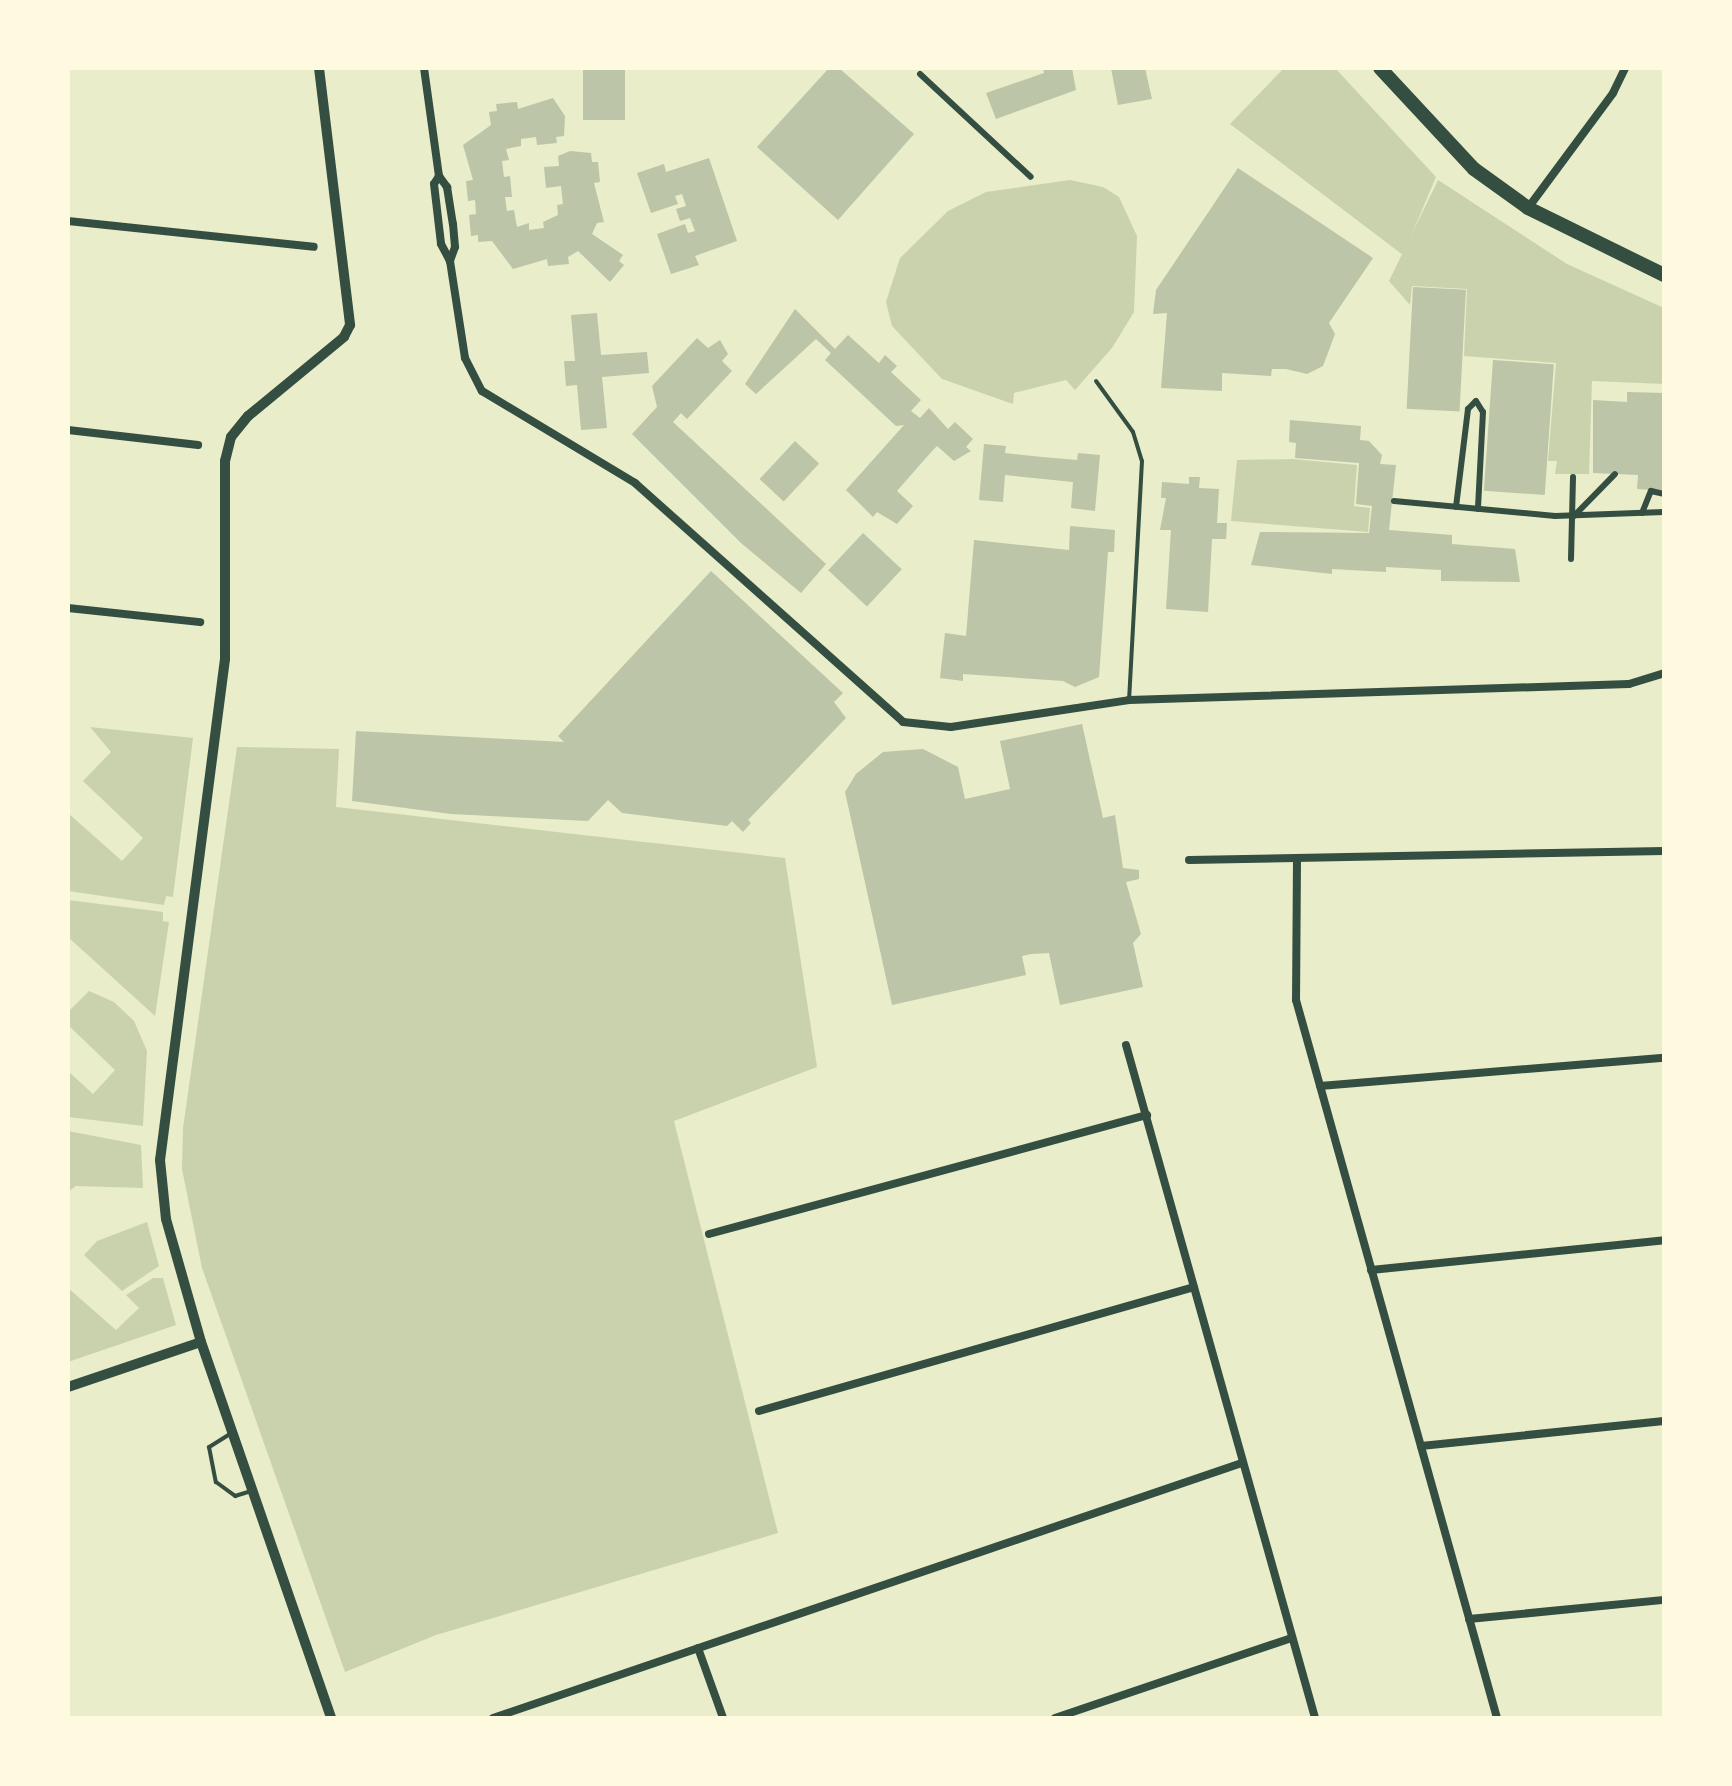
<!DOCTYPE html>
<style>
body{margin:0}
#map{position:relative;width:1732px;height:1786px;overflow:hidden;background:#e9edc9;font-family:Cabin,sans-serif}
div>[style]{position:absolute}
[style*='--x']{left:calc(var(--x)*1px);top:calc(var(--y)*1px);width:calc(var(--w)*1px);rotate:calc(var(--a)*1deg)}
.green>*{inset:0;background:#cad2ad}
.building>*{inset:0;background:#bcc5a7;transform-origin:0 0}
.service>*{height:4px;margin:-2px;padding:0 2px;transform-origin:2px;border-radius:2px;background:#344e41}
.pedestrian>*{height:6px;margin:-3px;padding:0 3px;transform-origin:3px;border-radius:3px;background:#344e41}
.minor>*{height:8px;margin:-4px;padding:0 4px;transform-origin:4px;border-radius:4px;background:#344e41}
.tertiary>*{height:10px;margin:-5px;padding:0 5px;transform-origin:5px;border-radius:5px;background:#344e41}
.primary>*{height:14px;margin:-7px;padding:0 7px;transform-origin:7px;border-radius:7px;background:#344e41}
span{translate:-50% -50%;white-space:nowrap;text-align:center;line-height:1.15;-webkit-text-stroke:6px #fefae0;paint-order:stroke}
.frame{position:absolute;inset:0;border:70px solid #fefae0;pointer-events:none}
</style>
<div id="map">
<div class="green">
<i style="clip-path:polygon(1284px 68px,1335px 68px,1436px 177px,1403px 255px,1230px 124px)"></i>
<i style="clip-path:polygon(1070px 180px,1103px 187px,1119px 197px,1137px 236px,1134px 312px,1112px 348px,1075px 390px,1066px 380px,1014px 393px,1013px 404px,942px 379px,892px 326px,886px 302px,900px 258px,948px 211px,986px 192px)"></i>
<i style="clip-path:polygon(1438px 180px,1567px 264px,1664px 308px,1664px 384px,1592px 381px,1589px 474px,1555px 474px,1557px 461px,1548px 461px,1556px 363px,1464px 356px,1467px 289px,1412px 286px,1410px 305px,1389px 281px)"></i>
<i style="clip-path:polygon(1292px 459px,1357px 465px,1354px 506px,1370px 508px,1368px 532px,1231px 521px,1237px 460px)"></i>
<i style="clip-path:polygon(90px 727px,193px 738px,173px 897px,166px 896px,164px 905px,68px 891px,68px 813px,122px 861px,143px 838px,83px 781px,111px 752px)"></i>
<i style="clip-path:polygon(237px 747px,339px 749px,336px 807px,785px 858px,817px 1067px,674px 1121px,778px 1533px,436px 1635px,345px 1672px,202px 1268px,182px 1169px,183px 1128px)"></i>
<i style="clip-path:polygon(68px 900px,163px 912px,163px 921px,169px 922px,155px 1016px,68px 937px)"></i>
<i style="clip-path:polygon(89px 991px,114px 1002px,134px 1021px,147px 1051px,143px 1126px,68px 1117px,68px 1071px,93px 1094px,115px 1070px,68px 1025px,68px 1012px)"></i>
<i style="clip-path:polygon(68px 1131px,141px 1145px,143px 1188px,76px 1186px,68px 1192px)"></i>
<i style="clip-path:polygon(147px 1222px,159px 1266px,122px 1291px,84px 1255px,97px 1241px)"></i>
<i style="clip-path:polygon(153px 1278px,163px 1278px,176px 1325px,68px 1362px,68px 1288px,116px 1330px,139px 1308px,126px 1295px)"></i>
</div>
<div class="building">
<i style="left:583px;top:68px;width:42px;height:52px"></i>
<i style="clip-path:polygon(829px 68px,839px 68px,914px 134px,838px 220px,757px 147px)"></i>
<i style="clip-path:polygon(1043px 68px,1072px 68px,1076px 90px,996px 119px,986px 93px,1044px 73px)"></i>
<i style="clip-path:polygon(1111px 68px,1145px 68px,1152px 99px,1118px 105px)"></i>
<i style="clip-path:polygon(553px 98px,565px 116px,564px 136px,556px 137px,557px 143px,537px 145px,536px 137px,521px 139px,521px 146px,506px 149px,509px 160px,502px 161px,504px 177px,510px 176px,512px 197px,505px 197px,507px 211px,514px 210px,517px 227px,529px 223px,529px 230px,544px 228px,543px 222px,558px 215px,557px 205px,563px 204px,561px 186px,546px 188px,544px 167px,559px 166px,558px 156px,570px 151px,591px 153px,592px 162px,598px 162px,600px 182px,594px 183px,604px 222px,597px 223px,592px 234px,623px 255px,619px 261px,624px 265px,610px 282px,578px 251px,568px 257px,569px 264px,548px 266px,547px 259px,513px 269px,492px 241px,478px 242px,478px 235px,471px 236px,469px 215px,476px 214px,475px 200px,468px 201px,466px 181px,473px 180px,463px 145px,491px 125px,489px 112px,497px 111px,496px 104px,517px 102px,518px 109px)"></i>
<i style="clip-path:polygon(709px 158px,737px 241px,695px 256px,699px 265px,671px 274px,657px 234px,685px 224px,688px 233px,695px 231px,690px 218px,680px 221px,676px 209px,686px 206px,682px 194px,675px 196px,678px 204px,651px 213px,637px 173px,664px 164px,666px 172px)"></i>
<i style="clip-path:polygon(1238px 168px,1373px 258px,1329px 323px,1335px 334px,1323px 366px,1307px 374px,1286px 369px,1272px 369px,1271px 376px,1222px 373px,1222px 391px,1161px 388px,1167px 313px,1153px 314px,1156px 290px)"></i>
<i style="left:1413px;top:287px;width:53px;height:122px;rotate:3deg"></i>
<i style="clip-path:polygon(795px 309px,835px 349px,848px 335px,879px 363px,885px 355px,897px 366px,891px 372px,921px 400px,911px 411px,920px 418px,929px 408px,948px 429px,955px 422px,973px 439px,966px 447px,971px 451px,954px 461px,937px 446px,932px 451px,897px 491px,913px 506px,897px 524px,877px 512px,873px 517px,846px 490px,904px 425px,896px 426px,825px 360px,831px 353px,816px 339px,756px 394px,745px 384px)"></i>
<i style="clip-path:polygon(597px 313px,601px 355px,647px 352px,649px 373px,602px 377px,607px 428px,581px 430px,577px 385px,566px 386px,564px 361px,575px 361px,571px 315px)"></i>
<i style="clip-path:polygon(697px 338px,708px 348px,720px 340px,728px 354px,722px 361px,732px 371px,687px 419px,681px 413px,673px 422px,826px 564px,801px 593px,741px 543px,632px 434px,657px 407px,652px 386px)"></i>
<i style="left:1493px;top:360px;width:61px;height:131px;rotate:4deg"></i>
<i style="clip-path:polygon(1627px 392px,1664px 393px,1664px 491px,1637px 489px,1638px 475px,1593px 473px,1593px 400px,1627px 402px)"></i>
<i style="clip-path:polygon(1290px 420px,1361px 426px,1360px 440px,1369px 441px,1382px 455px,1380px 464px,1396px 465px,1389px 530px,1452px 535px,1452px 544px,1515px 549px,1520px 582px,1441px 581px,1441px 570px,1386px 567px,1386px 572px,1332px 569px,1332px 574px,1251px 565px,1260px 532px,1369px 533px,1372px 506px,1356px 504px,1359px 463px,1295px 458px,1296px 443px,1289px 442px)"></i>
<i style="left:795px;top:441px;width:33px;height:52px;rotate:43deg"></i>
<i style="clip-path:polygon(984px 444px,1006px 446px,1005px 453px,1042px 457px,1077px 460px,1078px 453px,1100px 455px,1095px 511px,1071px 508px,1073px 482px,1005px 475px,1003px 502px,979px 500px)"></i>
<i style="clip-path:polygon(1189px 477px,1200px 477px,1199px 488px,1219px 489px,1217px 523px,1227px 523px,1226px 539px,1212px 539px,1208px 612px,1166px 609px,1171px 530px,1160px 530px,1166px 498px,1161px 498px,1162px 482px,1189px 484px)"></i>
<i style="clip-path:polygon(1070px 526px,1115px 530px,1114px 552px,1108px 552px,1099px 677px,1075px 687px,1063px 681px,963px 674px,963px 681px,940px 678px,945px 633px,966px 636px,974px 540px,1069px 550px)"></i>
<i style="left:863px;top:533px;width:53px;height:51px;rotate:43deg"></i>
<i style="clip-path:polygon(711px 571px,843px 693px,834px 702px,846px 718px,748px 820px,751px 823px,743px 832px,732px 821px,727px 826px,622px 813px,608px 800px,588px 821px,451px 814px,352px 801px,356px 731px,564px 742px,558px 736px)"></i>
<i style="clip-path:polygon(1082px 724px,1103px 818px,1115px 815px,1123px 868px,1139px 870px,1139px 879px,1126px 882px,1141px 934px,1133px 943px,1143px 987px,1060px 1005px,1049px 953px,1031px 954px,1022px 956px,1026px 975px,892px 1005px,845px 792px,856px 774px,883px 752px,923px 749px,958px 767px,965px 799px,1010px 789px,1000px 741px)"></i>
</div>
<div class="service">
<i style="--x:1096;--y:381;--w:63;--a:54"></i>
<i style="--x:1133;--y:432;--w:30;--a:73"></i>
<i style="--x:1142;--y:461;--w:239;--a:93.1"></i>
<i style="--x:230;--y:1434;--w:25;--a:148"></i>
<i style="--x:209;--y:1447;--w:36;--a:79"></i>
<i style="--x:216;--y:1482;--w:24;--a:36"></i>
<i style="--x:235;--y:1496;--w:17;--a:-17"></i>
</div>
<div class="pedestrian">
<i style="--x:920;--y:74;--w:151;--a:42.9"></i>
<i style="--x:1394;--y:501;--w:162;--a:5.3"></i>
<i style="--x:1555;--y:516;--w:109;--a:-2.1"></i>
<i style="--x:1456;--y:507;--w:99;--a:-83"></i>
<i style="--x:1468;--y:409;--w:11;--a:-45"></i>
<i style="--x:1476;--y:401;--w:13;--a:58"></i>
<i style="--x:1483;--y:412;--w:97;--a:93"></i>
<i style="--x:1642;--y:513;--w:24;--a:-68"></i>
<i style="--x:1651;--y:491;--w:13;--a:13"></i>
<i style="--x:1573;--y:517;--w:60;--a:-45.7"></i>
<i style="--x:1571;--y:559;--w:82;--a:-88.6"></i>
</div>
<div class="minor">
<i style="--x:424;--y:68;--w:109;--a:82.1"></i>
<i style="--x:439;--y:176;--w:14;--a:54"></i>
<i style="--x:447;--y:187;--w:37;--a:81"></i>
<i style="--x:453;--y:224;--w:23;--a:85"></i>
<i style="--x:455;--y:247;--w:15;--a:110"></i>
<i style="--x:439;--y:176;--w:9;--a:122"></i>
<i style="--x:434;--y:184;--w:60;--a:83.3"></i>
<i style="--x:441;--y:244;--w:19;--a:62"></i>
<i style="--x:450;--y:261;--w:98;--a:81.2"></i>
<i style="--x:465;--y:358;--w:37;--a:63"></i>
<i style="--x:482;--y:391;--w:179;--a:31"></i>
<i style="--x:635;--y:483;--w:359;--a:41.7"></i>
<i style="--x:903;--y:722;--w:48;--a:5.9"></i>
<i style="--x:951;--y:727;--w:180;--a:-8.6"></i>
<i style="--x:1129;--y:700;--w:500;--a:-1.83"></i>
<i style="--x:1629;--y:684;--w:37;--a:-17"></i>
<i style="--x:1528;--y:208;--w:143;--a:-53.5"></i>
<i style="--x:1613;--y:93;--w:28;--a:-64"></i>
<i style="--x:68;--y:221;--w:247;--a:6"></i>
<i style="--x:68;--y:430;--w:131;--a:6.6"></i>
<i style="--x:68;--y:608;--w:133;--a:6.1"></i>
<i style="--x:1297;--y:859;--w:141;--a:90.4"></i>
<i style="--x:1296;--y:1000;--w:746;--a:74.36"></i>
<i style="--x:1189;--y:860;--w:475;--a:-1.1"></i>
<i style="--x:1126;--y:1045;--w:699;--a:74.31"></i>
<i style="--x:1320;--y:1086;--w:345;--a:-4.7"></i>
<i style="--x:709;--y:1234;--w:454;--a:-15.2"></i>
<i style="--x:1371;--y:1270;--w:295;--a:-5.8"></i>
<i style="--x:759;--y:1411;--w:452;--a:-15.9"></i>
<i style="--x:1421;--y:1446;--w:244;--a:-5.9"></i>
<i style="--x:1469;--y:1619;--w:196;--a:-5.6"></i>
<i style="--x:698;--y:1648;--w:74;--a:70.3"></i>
<i style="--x:493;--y:1718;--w:791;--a:-18.8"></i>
<i style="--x:1055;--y:1718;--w:249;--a:-18.7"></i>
</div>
<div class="tertiary">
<i style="--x:319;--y:68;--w:259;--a:83.1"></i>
<i style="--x:350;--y:325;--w:13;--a:117"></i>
<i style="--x:344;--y:337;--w:124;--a:140.5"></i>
<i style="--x:248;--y:416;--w:27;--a:129"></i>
<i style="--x:231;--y:437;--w:25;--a:104"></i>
<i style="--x:225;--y:461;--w:198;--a:90"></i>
<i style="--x:225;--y:659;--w:505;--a:97.39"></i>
<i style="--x:160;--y:1160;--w:59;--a:84.2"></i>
<i style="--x:166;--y:1219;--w:128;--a:74.1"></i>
<i style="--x:201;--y:1342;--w:398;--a:70.9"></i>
<i style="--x:68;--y:1387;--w:140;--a:-18.7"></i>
</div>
<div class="primary">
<i style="--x:1380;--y:68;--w:138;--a:47.1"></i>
<i style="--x:1474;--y:169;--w:67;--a:35.8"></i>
<i style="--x:1528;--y:208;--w:152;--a:26.2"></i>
</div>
<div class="frame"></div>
</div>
